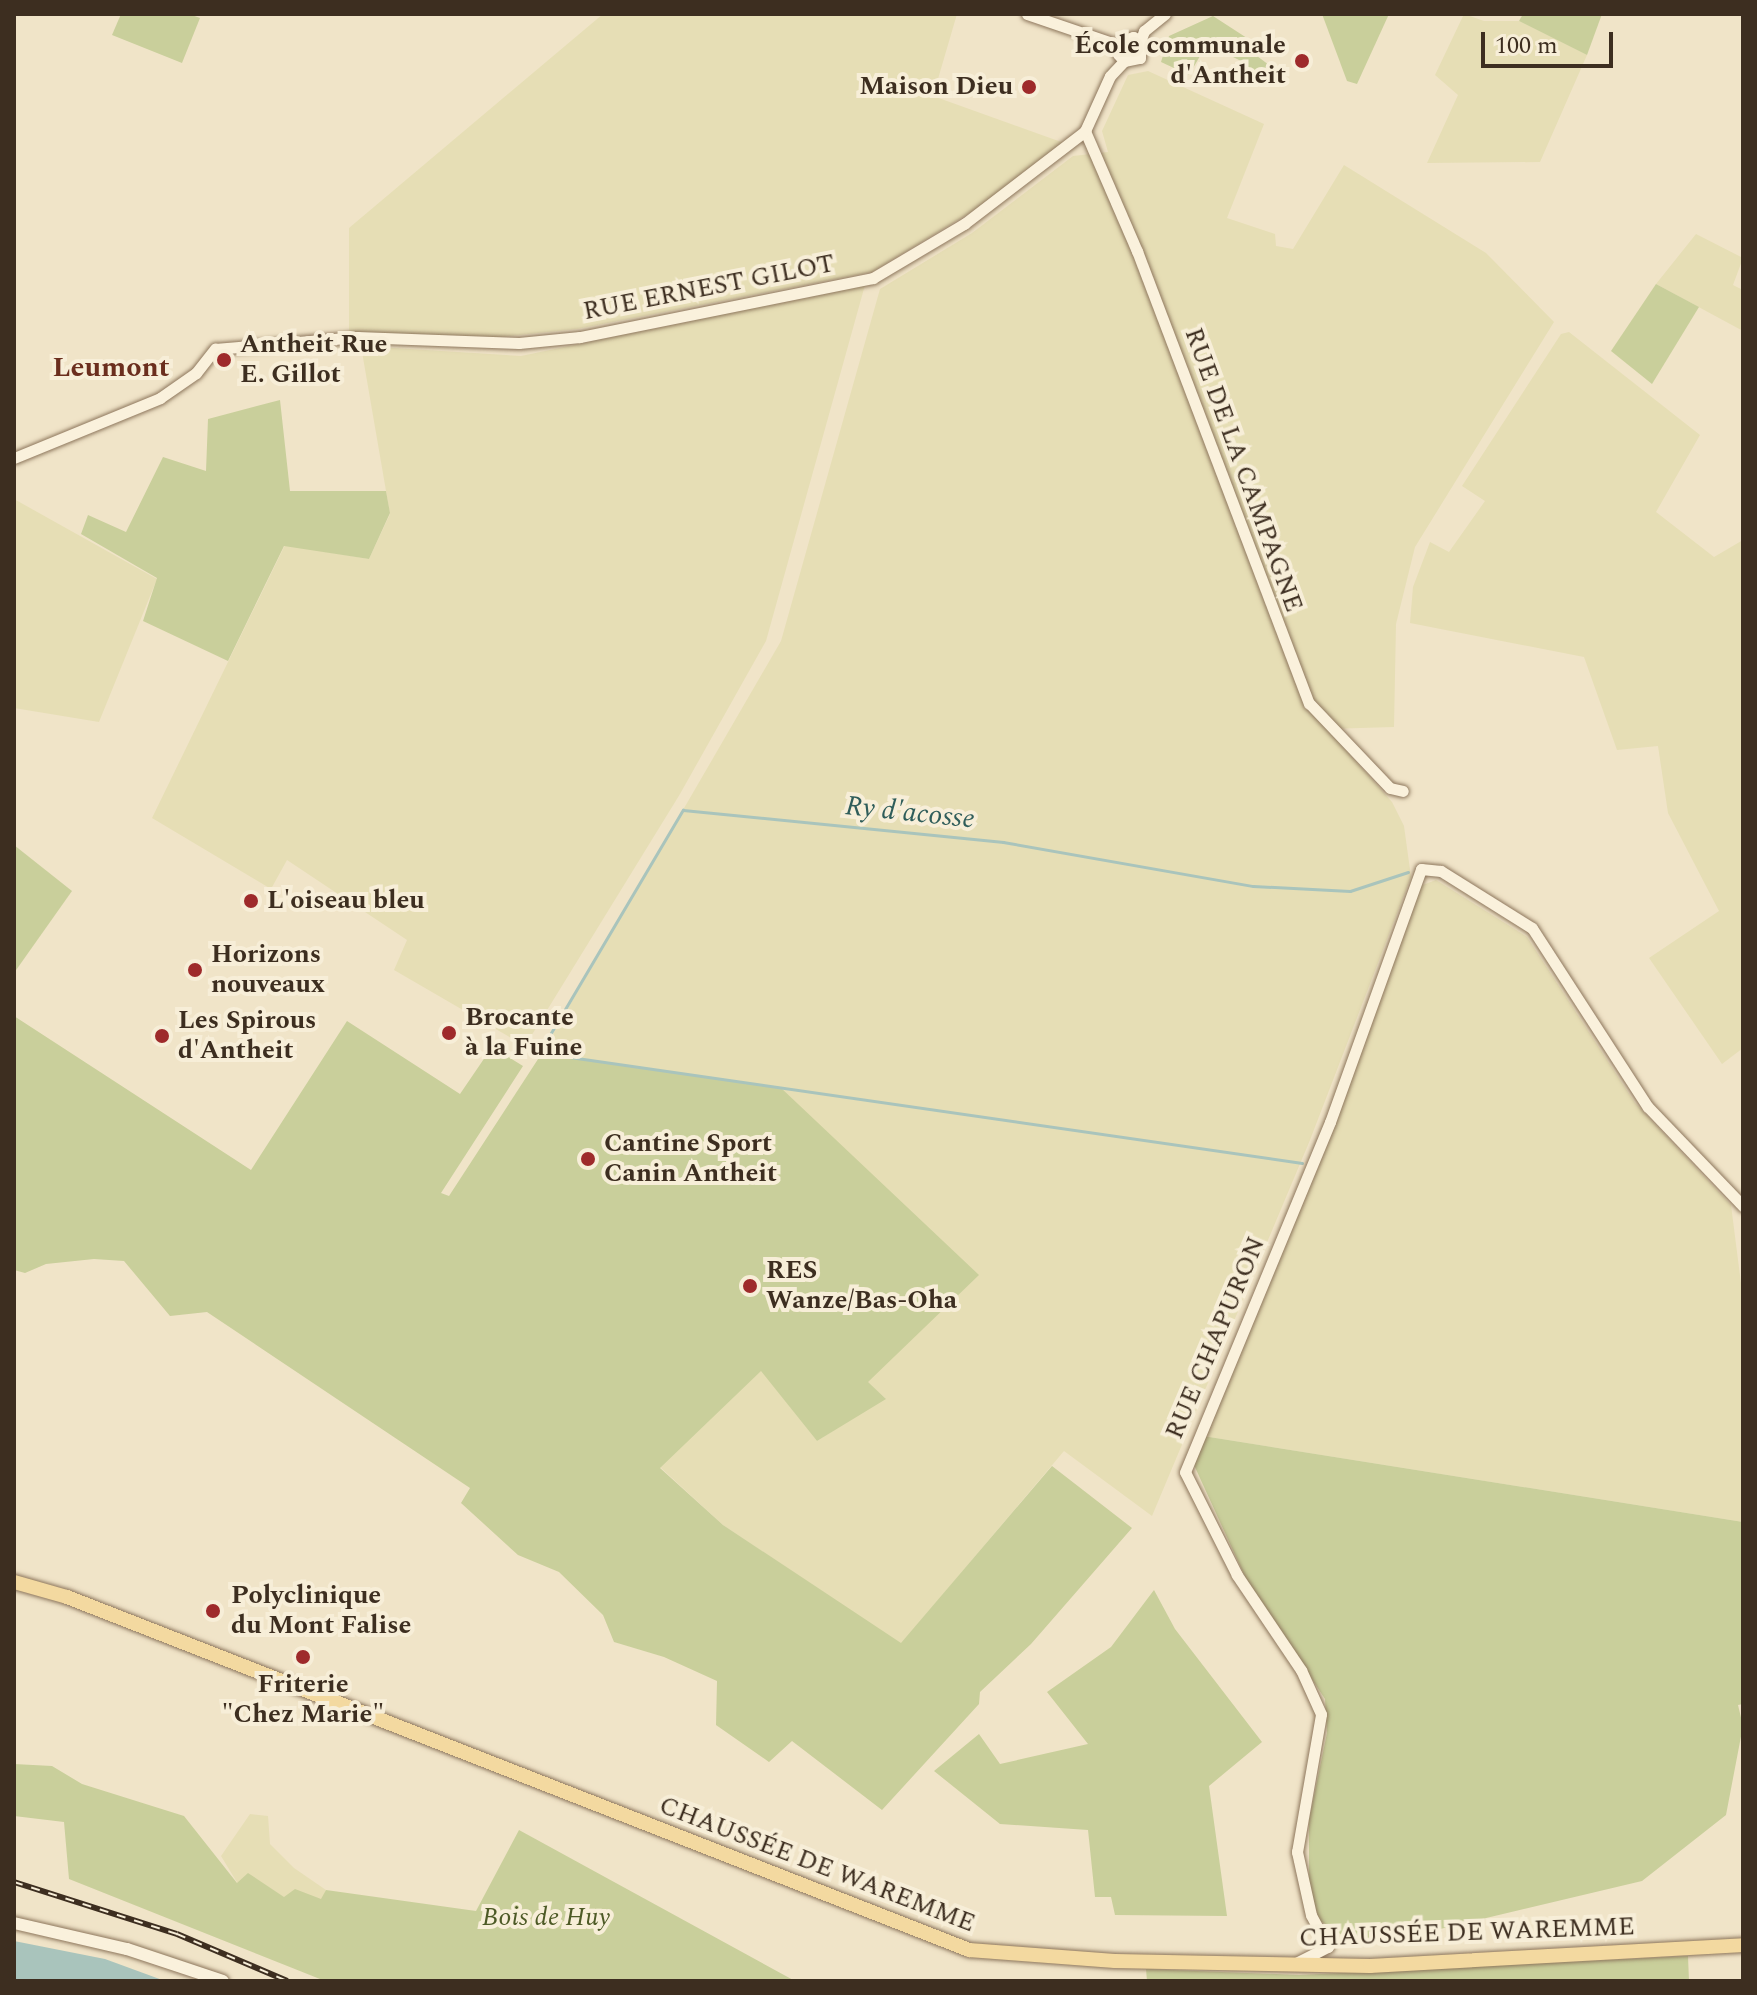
<!DOCTYPE html>
<meta charset="utf-8">
<style>
body{margin:0}
#map{position:relative;width:1757px;height:1995px;overflow:hidden;background:#f0e4c8;font-family:Spectral,serif}
div>[style]{position:absolute}
[style*='--x']{left:calc(var(--x)*1px);top:calc(var(--y)*1px);width:calc(var(--w)*1px);rotate:calc(var(--a)*1deg)}
.farmland>*{inset:0;background:#e6deb5}
.green>*{inset:0;background:#c9cf9b}
.water>*{inset:0;background:#a9c4bc}
.stream>*{height:3px;margin:-1.5px;padding:0 1.5px;transform-origin:1.5px;border-radius:1.5px;background:#a9c4bc}
.roads{filter:drop-shadow(0 0 2px #8d765c) drop-shadow(0 0 2px #8d765c)}
.tertiary>*{height:11px;margin:-5.5px;padding:0 5.5px;transform-origin:5.5px;border-radius:5.5px;background:#faf1dc}
.secondary>*{height:12px;margin:-6px;padding:0 6px;transform-origin:6px;border-radius:6px;background:#faf1dc}
.primary>*{height:14px;margin:-7px;padding:0 7px;transform-origin:7px;border-radius:7px;background:#f3d9a0}
.rail>*{height:6px;margin-top:-3px;transform-origin:0;background:repeating-linear-gradient(90deg,#f7eed8 0 9px,#3d2e20 0 18px);box-sizing:border-box;border-block:2px solid #3d2e20}
.dots>*{width:22px;height:22px;translate:-50% -50%;box-sizing:border-box;border:4px solid #f7eed8;border-radius:50%}
span{translate:-50% -50%;white-space:nowrap;text-align:center;line-height:1.15;-webkit-text-stroke:8px #f7eed8;paint-order:stroke}
.poi-label{font-size:26px;color:#3d2e20;font-weight:700}
.right{translate:-100% -50%;text-align:right}
.left{translate:0 -50%;text-align:left}
.street-label{font-size:26px;color:#3d2e20}
.park-label{font-size:26px;color:#4d5a26;font-style:italic}
.neighbourhood-label{font-size:28px;color:#6b2e1e;font-weight:700}
.water-label{font-size:28px;color:#2f5d5a;font-style:italic}
.frame{position:absolute;inset:0;border:16px solid #3d2e20;pointer-events:none}
.scale{position:absolute;left:1481px;top:32px;width:132px;height:36px;box-sizing:border-box;border:4px solid #3d2e20;border-top:0;padding-left:10px;font-size:24px;line-height:28px;white-space:nowrap;color:#3d2e20;-webkit-text-stroke:6px #f7eed8;paint-order:stroke}
</style>
<div id="map">
<div class="farmland">
<i style="clip-path:polygon(603px 14px,957px 14px,933px 96px,1064px 143px,986px 203px,872px 272px,577px 329px,471px 340px,349px 332px,349px 228px)"></i>
<i style="clip-path:polygon(1464px 14px,1484px 21px,1519px 21px,1587px 55px,1540px 162px,1427px 163px,1458px 95px,1435px 75px)"></i>
<i style="clip-path:polygon(1148px 71px,1264px 124px,1227px 218px,1275px 234px,1276px 246px,1293px 249px,1344px 165px,1486px 253px,1554px 322px,1415px 547px,1396px 624px,1394px 727px,1327px 729px,1392px 802px,1404px 826px,1411px 877px,1310px 1140px,1152px 1516px,1064px 1451px,901px 1644px,723px 1525px,660px 1467px,761px 1370px,817px 1441px,885px 1398px,867px 1382px,780px 1087px,542px 1053px,781px 641px,880px 289px,972px 233px,1073px 156px,1108px 152px,1102px 131px,1128px 75px)"></i>
<i style="clip-path:polygon(1696px 234px,1743px 258px,1733px 285px,1743px 290px,1743px 331px,1656px 284px)"></i>
<i style="clip-path:polygon(865px 285px,766px 641px,680px 794px,525px 1046px,394px 970px,407px 940px,287px 860px,271px 889px,152px 818px,285px 545px,369px 559px,390px 514px,361px 346px,521px 356px)"></i>
<i style="clip-path:polygon(1569px 332px,1700px 435px,1656px 512px,1714px 557px,1743px 540px,1743px 1048px,1722px 1064px,1649px 958px,1719px 911px,1668px 813px,1658px 746px,1617px 750px,1584px 657px,1410px 623px,1413px 587px,1430px 542px,1449px 552px,1485px 501px,1462px 486px,1561px 334px)"></i>
<i style="clip-path:polygon(14px 499px,157px 579px,99px 722px,14px 708px)"></i>
<i style="clip-path:polygon(1436px 880px,1527px 937px,1635px 1103px,1731px 1205px,1743px 1299px,1743px 1522px,1203px 1436px,1308px 1189px,1420px 886px)"></i>
<i style="clip-path:polygon(250px 1814px,268px 1816px,270px 1844px,294px 1868px,326px 1890px,322px 1899px,284px 1897px,238px 1884px,221px 1856px)"></i>
</div>
<div class="green">
<i style="clip-path:polygon(121px 14px,189px 14px,200px 18px,182px 63px,112px 35px)"></i>
<i style="clip-path:polygon(1322px 14px,1389px 14px,1357px 84px,1347px 81px)"></i>
<i style="clip-path:polygon(1523px 14px,1602px 14px,1587px 55px,1519px 21px)"></i>
<i style="clip-path:polygon(1213px 16px,1250px 40px,1249px 50px,1269px 65px,1259px 82px,1238px 72px,1243px 62px,1207px 44px,1189px 75px,1161px 62px,1169px 36px)"></i>
<i style="clip-path:polygon(1656px 284px,1699px 307px,1652px 384px,1611px 351px)"></i>
<i style="clip-path:polygon(280px 400px,290px 491px,386px 491px,390px 513px,369px 559px,284px 546px,228px 661px,143px 621px,157px 578px,81px 534px,88px 515px,126px 532px,163px 457px,206px 471px,208px 419px)"></i>
<i style="clip-path:polygon(14px 845px,72px 891px,14px 973px)"></i>
<i style="clip-path:polygon(14px 1016px,251px 1170px,347px 1021px,460px 1094px,492px 1047px,523px 1066px,441px 1193px,449px 1196px,542px 1053px,780px 1087px,979px 1275px,868px 1382px,886px 1399px,817px 1441px,761px 1371px,660px 1468px,723px 1525px,901px 1643px,1052px 1466px,1132px 1528px,1031px 1644px,980px 1692px,979px 1704px,882px 1810px,792px 1741px,769px 1762px,716px 1725px,717px 1681px,664px 1657px,614px 1642px,603px 1615px,559px 1572px,518px 1555px,461px 1503px,470px 1488px,207px 1312px,170px 1316px,124px 1261px,94px 1259px,46px 1264px,25px 1273px,14px 1270px)"></i>
<i style="clip-path:polygon(1203px 1436px,1743px 1522px,1743px 1704px,1738px 1705px,1743px 1726px,1726px 1815px,1642px 1881px,1394px 1940px,1345px 1937px,1319px 1920px,1309px 1884px,1309px 1820px,1327px 1733px,1325px 1699px,1247px 1581px,1194px 1465px)"></i>
<i style="clip-path:polygon(1154px 1590px,1175px 1629px,1262px 1742px,1209px 1786px,1227px 1916px,1115px 1915px,1111px 1897px,1095px 1897px,1088px 1830px,1000px 1824px,934px 1771px,979px 1734px,1000px 1764px,1088px 1744px,1047px 1692px,1111px 1647px)"></i>
<i style="clip-path:polygon(14px 1764px,52px 1766px,82px 1784px,184px 1816px,237px 1883px,248px 1873px,284px 1897px,295px 1889px,321px 1899px,326px 1890px,476px 1911px,519px 1830px,795px 1981px,325px 1981px,69px 1879px,64px 1822px,14px 1816px)"></i>
<i style="clip-path:polygon(1688px 1956px,1689px 1981px,1147px 1981px,1146px 1969px,1299px 1975px)"></i>
</div>
<div class="water">
<i style="clip-path:polygon(14px 1941px,105px 1959px,165px 1981px,14px 1981px)"></i>
</div>
<div class="stream">
<i style="--x:1302;--y:1163;--w:768;--a:-171.76"></i>
<i style="--x:542;--y:1053;--w:5;--a:-90"></i>
<i style="--x:542;--y:1048;--w:277;--a:-59.4"></i>
<i style="--x:683;--y:810;--w:322;--a:5.7"></i>
<i style="--x:1003;--y:842;--w:254;--a:10"></i>
<i style="--x:1253;--y:886;--w:97;--a:3"></i>
<i style="--x:1350;--y:891;--w:61;--a:-18.1"></i>
</div>
<div class="roads">
<div class="tertiary">
<i style="--x:1027;--y:14;--w:96;--a:18.8"></i>
<i style="--x:1140;--y:42;--w:12;--a:-70"></i>
<i style="--x:1144;--y:31;--w:27;--a:-39"></i>
<i style="--x:1124;--y:61;--w:9;--a:-131"></i>
<i style="--x:1118;--y:54;--w:13;--a:-77"></i>
<i style="--x:1121;--y:41;--w:13;--a:-18"></i>
<i style="--x:1133;--y:37;--w:9;--a:36"></i>
<i style="--x:1124;--y:61;--w:16;--a:-11"></i>
<i style="--x:1140;--y:58;--w:16;--a:-90"></i>
<i style="--x:1085;--y:131;--w:131;--a:66.6"></i>
<i style="--x:1137;--y:251;--w:484;--a:69.2"></i>
<i style="--x:1309;--y:703;--w:117;--a:46.4"></i>
<i style="--x:1390;--y:788;--w:13;--a:13"></i>
<i style="--x:14;--y:458;--w:158;--a:-22.3"></i>
<i style="--x:160;--y:398;--w:44;--a:-34.8"></i>
<i style="--x:196;--y:373;--w:31;--a:-52"></i>
<i style="--x:215;--y:349;--w:143;--a:-4.8"></i>
<i style="--x:357;--y:337;--w:162;--a:2.1"></i>
<i style="--x:519;--y:343;--w:61;--a:-5.6"></i>
<i style="--x:580;--y:337;--w:299;--a:-11.4"></i>
<i style="--x:873;--y:278;--w:106;--a:-30.7"></i>
<i style="--x:964;--y:224;--w:153;--a:-37.5"></i>
<i style="--x:1085;--y:131;--w:60;--a:-65.6"></i>
<i style="--x:1110;--y:76;--w:21;--a:-47"></i>
<i style="--x:1296;--y:1963;--w:36;--a:-27"></i>
<i style="--x:1328;--y:1947;--w:36;--a:-118"></i>
<i style="--x:1311;--y:1915;--w:65;--a:-102.5"></i>
<i style="--x:1297;--y:1852;--w:140;--a:-80.1"></i>
<i style="--x:1321;--y:1714;--w:48;--a:-114.4"></i>
<i style="--x:1301;--y:1670;--w:115;--a:-124"></i>
<i style="--x:1237;--y:1575;--w:115;--a:-116.8"></i>
<i style="--x:1185;--y:1472;--w:379;--a:-67.5"></i>
<i style="--x:1330;--y:1122;--w:269;--a:-70.2"></i>
<i style="--x:1421;--y:869;--w:20;--a:6"></i>
<i style="--x:1441;--y:871;--w:107;--a:32.1"></i>
<i style="--x:1532;--y:928;--w:213;--a:57.1"></i>
<i style="--x:1648;--y:1107;--w:137;--a:46.2"></i>
</div>
<div class="secondary">
<i style="--x:14;--y:1923;--w:116;--a:13"></i>
<i style="--x:127;--y:1949;--w:101;--a:18.4"></i>
</div>
<div class="primary">
<i style="--x:14;--y:1582;--w:55;--a:15.8"></i>
<i style="--x:67;--y:1597;--w:969;--a:21.37"></i>
<i style="--x:969;--y:1950;--w:146;--a:4.3"></i>
<i style="--x:1115;--y:1961;--w:255;--a:1.1"></i>
<i style="--x:1370;--y:1966;--w:374;--a:-3.2"></i>
</div>
</div>
<div class="rail">
<i style="--x:14;--y:1882;--w:171;--a:17.7"></i>
<i style="--x:177;--y:1934;--w:120;--a:23.1"></i>
</div>
<div class="dots">
<i style="left:1302px;top:61px;background:#9e2a2b"></i>
<i style="left:1029px;top:87px;background:#9e2a2b"></i>
<i style="left:224px;top:360px;background:#9e2a2b"></i>
<i style="left:251px;top:901px;background:#9e2a2b"></i>
<i style="left:195px;top:970px;background:#9e2a2b"></i>
<i style="left:449px;top:1033px;background:#9e2a2b"></i>
<i style="left:162px;top:1036px;background:#9e2a2b"></i>
<i style="left:588px;top:1159px;background:#9e2a2b"></i>
<i style="left:750px;top:1286px;background:#9e2a2b"></i>
<i style="left:213px;top:1611px;background:#9e2a2b"></i>
<i style="left:303px;top:1657px;background:#9e2a2b"></i>
</div>
<div class="poi-label">
<span class="right" style="left:1286px;top:61px">École communale<br>d'Antheit</span>
<span class="right" style="left:1013px;top:87px">Maison Dieu</span>
<span class="left" style="left:240px;top:360px">Antheit Rue<br>E. Gillot</span>
<span class="left" style="left:267px;top:901px">L'oiseau bleu</span>
<span class="left" style="left:211px;top:970px">Horizons<br>nouveaux</span>
<span class="left" style="left:465px;top:1033px">Brocante<br>à la Fuine</span>
<span class="left" style="left:178px;top:1036px">Les Spirous<br>d'Antheit</span>
<span class="left" style="left:604px;top:1159px">Cantine Sport<br>Canin Antheit</span>
<span class="left" style="left:766px;top:1286px">RES<br>Wanze/Bas-Oha</span>
<span class="left" style="left:231px;top:1611px">Polyclinique<br>du Mont Falise</span>
<span style="left:303px;top:1700px">Friterie<br>"Chez Marie"</span>
</div>
<div class="street-label">
<span style="left:709px;top:288px;rotate:-11deg">RUE ERNEST GILOT</span>
<span style="left:1243px;top:470px;rotate:70deg">RUE DE LA CAMPAGNE</span>
<span style="left:1216px;top:1338px;rotate:-67deg">RUE CHAPURON</span>
<span style="left:817px;top:1865px;rotate:21deg">CHAUSSÉE DE WAREMME</span>
<span style="left:1467px;top:1933px;rotate:-2deg">CHAUSSÉE DE WAREMME</span>
</div>
<div class="park-label">
<span style="left:546px;top:1918px">Bois de Huy</span>
</div>
<div class="neighbourhood-label">
<span style="left:111px;top:368px">Leumont</span>
</div>
<div class="water-label">
<span style="left:910px;top:813px;rotate:6deg">Ry d'acosse</span>
</div>
<div class="frame"></div>
<div class="scale">100 m</div>
</div>
